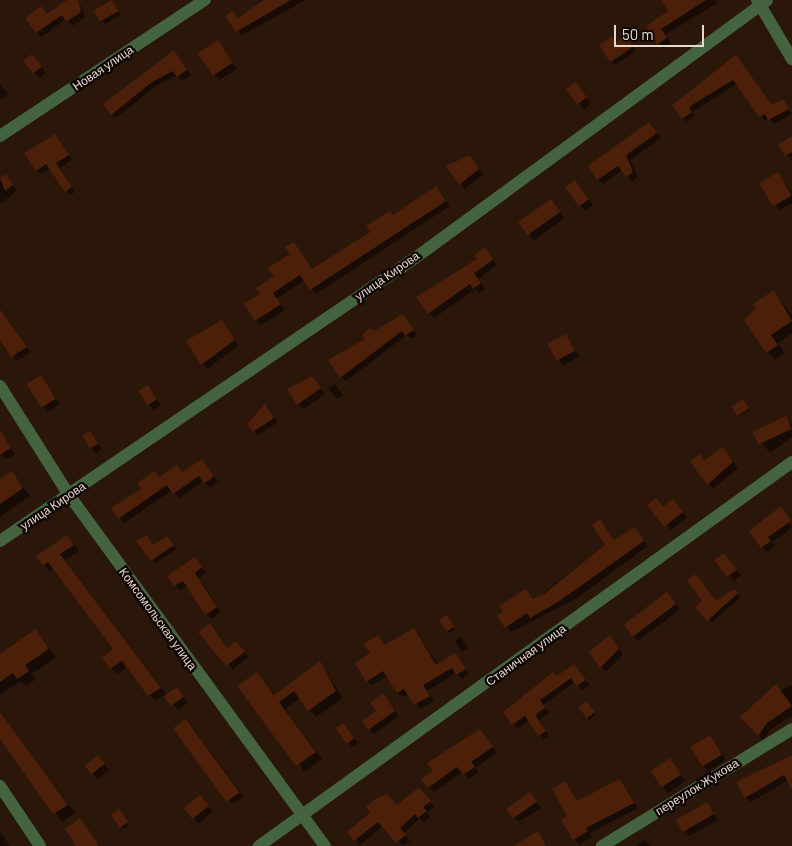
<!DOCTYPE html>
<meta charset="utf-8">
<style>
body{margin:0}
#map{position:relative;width:792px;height:846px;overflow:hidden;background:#2b170a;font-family:Barlow,sans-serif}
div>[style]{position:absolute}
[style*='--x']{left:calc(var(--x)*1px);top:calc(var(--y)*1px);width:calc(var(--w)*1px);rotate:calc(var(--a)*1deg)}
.shadow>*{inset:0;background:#0007;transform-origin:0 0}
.building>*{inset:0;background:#4b1f08;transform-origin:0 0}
.minor>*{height:12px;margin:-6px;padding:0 6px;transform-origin:6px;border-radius:6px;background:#44643f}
span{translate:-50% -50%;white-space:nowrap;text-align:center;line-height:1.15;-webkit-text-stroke:4.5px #0d0502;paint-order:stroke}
.street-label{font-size:12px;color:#e7d8d0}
.scale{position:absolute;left:614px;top:25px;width:90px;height:22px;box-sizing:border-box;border:2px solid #e7d8d0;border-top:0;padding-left:6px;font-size:15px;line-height:18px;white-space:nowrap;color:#e7d8d0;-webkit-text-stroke:4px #0d0502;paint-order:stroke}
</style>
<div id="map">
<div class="shadow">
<i style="clip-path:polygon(69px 0,79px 2px,85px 17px,72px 26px,66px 19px,41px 37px,37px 32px,41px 8px,48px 15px)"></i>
<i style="clip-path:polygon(267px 0,305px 0,241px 36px,233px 13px,239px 18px)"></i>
<i style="clip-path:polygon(663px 0,715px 0,717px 3px,665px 35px,671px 43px,663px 48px,647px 27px,670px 11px)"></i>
<i style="clip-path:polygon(112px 1px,121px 15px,105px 24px,102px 20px)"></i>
<i style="clip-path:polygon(222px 47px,237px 69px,219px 80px,199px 54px)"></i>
<i style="clip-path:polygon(633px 47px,636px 51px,615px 65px,612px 62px)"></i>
<i style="clip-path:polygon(174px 52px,191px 75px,182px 81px,177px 75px,156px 86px,116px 118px,112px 114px)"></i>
<i style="clip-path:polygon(736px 57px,773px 106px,783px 101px,792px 114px,774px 124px,769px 118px,765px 121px,737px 84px,692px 112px,695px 116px,687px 122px,673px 105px)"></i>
<i style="clip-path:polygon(37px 61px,46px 73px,39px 78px,35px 73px)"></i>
<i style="clip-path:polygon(0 84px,8px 94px,0 100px)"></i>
<i style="left:576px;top:84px;width:25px;height:9px;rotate:53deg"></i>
<i style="clip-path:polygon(649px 124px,661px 138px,630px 160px,638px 177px,632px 181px,622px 170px,603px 184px,598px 179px)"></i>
<i style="clip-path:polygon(55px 135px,72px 160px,60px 168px,75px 192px,70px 195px,50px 168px,41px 174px,37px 170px)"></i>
<i style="clip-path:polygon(792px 137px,792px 160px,791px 160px,779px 145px)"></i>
<i style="clip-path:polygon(470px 156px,483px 174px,465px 189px,448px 166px)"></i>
<i style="clip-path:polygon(778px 174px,792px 192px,792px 203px,780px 210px,775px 205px)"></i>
<i style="clip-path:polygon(6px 176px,17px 191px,0 204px,0 179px)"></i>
<i style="clip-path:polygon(575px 181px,593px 205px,585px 211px,580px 206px)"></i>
<i style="clip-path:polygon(436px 187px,450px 206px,316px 294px,305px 280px,277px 298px,285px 310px,261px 325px,256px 320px,262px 295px,298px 249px,313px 270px)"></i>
<i style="clip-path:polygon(551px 201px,564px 218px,534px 241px,529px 236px)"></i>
<i style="clip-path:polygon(485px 249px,497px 265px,478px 279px,485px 289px,479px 293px,475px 289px,434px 318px,429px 313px)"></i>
<i style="clip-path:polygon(774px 292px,792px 315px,792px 333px,778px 343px,785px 353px,775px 360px,767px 352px)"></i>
<i style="clip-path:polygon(0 309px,31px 352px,17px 361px,0 337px)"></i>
<i style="clip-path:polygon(407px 320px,417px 335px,411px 339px,407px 335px,346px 381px,341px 377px,374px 333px)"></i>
<i style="clip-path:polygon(222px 322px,239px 345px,207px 369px,187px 342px)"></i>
<i style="clip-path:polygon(565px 336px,579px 356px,564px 366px,559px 361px)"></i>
<i style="clip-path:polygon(41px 377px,60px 404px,48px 412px,43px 407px)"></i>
<i style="clip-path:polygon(312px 377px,325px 394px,303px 409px,298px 404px)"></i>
<i style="clip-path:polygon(335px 384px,343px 395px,337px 399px,328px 388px)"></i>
<i style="clip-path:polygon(147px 387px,161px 405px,154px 410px,149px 405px)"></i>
<i style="clip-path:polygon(745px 402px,750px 410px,739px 416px,732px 407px)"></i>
<i style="clip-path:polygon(265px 406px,278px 422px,258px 435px,249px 424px)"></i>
<i style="clip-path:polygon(786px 418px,792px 424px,792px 437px,770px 453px,758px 438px)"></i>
<i style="clip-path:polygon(89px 433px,102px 449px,96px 453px,91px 448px)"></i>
<i style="clip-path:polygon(2px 436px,15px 454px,7px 459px,0 455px)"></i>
<i style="clip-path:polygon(727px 454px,738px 468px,713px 489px,692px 462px)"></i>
<i style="clip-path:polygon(202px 460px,218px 481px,210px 488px,203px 481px,179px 498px,172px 490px,124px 523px,113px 508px,177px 466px,183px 473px)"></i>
<i style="clip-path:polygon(12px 473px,30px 496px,0 517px,0 481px)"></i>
<i style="clip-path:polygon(677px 506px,687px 517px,670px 531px,663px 508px)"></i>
<i style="clip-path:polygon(781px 507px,792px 528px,772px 542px,775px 546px,767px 552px,762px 547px)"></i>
<i style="clip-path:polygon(600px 521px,615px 541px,635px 529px,648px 546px,577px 598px,511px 632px,506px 627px,526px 591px,534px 600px,606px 545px)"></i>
<i style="clip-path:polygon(67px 536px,79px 551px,65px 560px,166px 694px,155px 701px,127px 667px,117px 674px,111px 668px,104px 658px,115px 650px,54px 568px,49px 571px,44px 565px)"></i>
<i style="clip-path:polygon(147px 536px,154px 546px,171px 541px,176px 549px,155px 564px,138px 542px)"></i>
<i style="clip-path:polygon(195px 558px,206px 573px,199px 578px,221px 612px,211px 619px,187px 585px,180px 591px,168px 576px)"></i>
<i style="clip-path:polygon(728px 560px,741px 575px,734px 581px,717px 561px)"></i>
<i style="clip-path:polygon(734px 590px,740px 598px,711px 623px,704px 601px,717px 602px)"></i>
<i style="clip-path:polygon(672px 599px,680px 610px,638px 641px,633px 636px)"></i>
<i style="clip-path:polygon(449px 619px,455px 629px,449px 633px,441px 620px)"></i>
<i style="clip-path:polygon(210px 625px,228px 649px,236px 642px,249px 657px,232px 670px)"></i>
<i style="clip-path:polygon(414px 629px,438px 665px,455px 654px,469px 674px,462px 679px,456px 673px,427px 691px,434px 701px,420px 709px,409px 694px,403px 697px,398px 693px,387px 676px,372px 685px,367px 681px,378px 636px,386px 646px)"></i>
<i style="clip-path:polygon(36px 631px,56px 657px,32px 674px,36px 679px,26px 686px,21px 681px,0 695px,0 655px)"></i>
<i style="clip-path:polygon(610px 636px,623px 654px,606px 672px,601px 667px)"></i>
<i style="clip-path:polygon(460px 637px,468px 648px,462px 652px,455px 641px)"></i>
<i style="clip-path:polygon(320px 663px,343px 698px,316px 717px,301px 698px,285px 709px,322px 759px,304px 772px,257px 673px,275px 695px)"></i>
<i style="clip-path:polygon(574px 665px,590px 685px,582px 690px,575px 682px,543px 705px,549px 713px,539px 720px,549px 736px,543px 740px,529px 720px,518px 728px,513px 724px)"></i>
<i style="clip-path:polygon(792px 685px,792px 716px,772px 728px,763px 740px,742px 717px,776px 686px,781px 690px)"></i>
<i style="clip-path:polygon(177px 689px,188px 702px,178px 710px,173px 705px)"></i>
<i style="clip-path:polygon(383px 695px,399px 716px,374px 734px,369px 729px)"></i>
<i style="clip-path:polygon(588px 705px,596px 715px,589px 720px,580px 707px)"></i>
<i style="clip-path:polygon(0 714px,75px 813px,62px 822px,0 736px)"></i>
<i style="clip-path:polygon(186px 720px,191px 725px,244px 797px,232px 804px,228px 799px)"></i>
<i style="clip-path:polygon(343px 724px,358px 743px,352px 747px,347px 742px)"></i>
<i style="clip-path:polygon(480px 731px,497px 753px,475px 768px,479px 772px,469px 779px,462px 772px,434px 792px,429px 787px,435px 771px)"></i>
<i style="clip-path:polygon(710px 737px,726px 760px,708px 771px,703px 766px)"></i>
<i style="left:98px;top:756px;width:18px;height:15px;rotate:52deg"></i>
<i style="clip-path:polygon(792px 757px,792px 786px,788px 780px,751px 802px,746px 797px)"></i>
<i style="left:670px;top:759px;width:27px;height:21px;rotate:56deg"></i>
<i style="clip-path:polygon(620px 781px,638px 808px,590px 833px,592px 837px,579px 845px,562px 820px,569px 816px,565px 783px,578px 802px)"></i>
<i style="clip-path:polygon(423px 793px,434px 807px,427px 813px,430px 817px,424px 822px,420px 818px,404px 833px,410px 841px,403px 846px,383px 826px,360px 845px,349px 833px)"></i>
<i style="left:200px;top:797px;width:19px;height:19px;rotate:47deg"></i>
<i style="clip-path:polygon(532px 797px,541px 808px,518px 822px,507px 808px)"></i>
<i style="clip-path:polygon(707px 803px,718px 820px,689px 836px,685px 831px)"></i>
<i style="clip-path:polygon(121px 813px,129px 825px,123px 829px,121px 827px)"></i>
<i style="clip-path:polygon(0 831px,10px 846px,0 846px)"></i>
<i style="clip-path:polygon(645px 840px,651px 846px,636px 846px)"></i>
</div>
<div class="building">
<i style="clip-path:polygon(67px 0,78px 0,81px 12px,66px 22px,62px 15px,36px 33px,25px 18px,41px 6px,47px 14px)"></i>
<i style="left:112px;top:0;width:13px;height:21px;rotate:61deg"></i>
<i style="clip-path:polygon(264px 0,291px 0,236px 32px,225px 16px,233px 11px,238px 18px)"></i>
<i style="clip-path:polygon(661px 0,706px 0,661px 29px,667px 38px,657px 44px,646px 26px,668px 11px)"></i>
<i style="clip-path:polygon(612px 36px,616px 42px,626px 36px,633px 46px,610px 62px,599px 45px)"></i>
<i style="left:218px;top:40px;width:27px;height:24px;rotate:57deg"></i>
<i style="clip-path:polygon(174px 50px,187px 70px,177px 77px,173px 71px,152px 82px,111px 115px,103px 104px)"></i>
<i style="left:32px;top:54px;width:16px;height:11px;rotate:52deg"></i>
<i style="clip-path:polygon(736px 55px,772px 105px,783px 99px,789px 109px,768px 120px,765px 114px,759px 117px,733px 80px,689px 107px,692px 112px,682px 119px,672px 105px)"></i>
<i style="left:576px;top:82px;width:19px;height:12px;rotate:55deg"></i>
<i style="clip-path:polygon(649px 122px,657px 133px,626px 155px,633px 172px,626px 177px,618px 166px,597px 180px,588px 166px)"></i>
<i style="clip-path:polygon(55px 134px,69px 155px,56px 163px,72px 187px,65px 192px,46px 164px,36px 171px,24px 153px)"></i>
<i style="clip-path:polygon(792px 136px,792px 152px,785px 156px,778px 145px)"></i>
<i style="clip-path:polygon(470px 155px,479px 169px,459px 185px,446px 166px)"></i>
<i style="left:778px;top:172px;width:27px;height:22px;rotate:59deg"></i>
<i style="clip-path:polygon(6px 174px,13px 185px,5px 191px,0 178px)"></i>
<i style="left:575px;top:180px;width:24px;height:12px;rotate:55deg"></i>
<i style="clip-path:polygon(436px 186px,446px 201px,310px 290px,300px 275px,273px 293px,281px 304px,255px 321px,244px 304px,260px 294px,256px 288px,274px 276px,268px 268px,290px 254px,285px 247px,294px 242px,312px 269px,370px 232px,366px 226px,390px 211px,393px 215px)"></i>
<i style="left:551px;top:199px;width:16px;height:40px;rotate:55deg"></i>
<i style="clip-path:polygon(485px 247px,493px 260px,474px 273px,481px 283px,473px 289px,470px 284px,428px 314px,416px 297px,477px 259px,474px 255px)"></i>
<i style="clip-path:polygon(774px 290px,792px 321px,771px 335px,778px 345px,766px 353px,744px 320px,756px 308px,753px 304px)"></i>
<i style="clip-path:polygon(0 309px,27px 347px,11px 357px,0 340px)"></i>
<i style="clip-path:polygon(403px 314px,414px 330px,405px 336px,402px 331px,340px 378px,328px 360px,365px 339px,362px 334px,371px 328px,374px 331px)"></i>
<i style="clip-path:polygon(222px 320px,235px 340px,201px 365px,186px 341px)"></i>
<i style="left:566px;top:334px;width:19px;height:21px;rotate:62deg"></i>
<i style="left:41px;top:375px;width:28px;height:17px;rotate:58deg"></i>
<i style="clip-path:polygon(312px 376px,321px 388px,297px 405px,287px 389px)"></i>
<i style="left:148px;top:385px;width:17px;height:11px;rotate:59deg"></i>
<i style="left:743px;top:399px;width:11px;height:14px;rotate:56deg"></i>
<i style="clip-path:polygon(265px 404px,274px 418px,253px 432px,247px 424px)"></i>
<i style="left:786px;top:416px;width:14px;height:37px;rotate:65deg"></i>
<i style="clip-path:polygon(0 430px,11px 448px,0 455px)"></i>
<i style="left:90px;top:431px;width:15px;height:9px;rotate:58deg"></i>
<i style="clip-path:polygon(723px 447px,733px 462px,707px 485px,690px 461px,700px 454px,704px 460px)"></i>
<i style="clip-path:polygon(202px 459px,214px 476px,204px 484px,199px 476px,173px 494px,167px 485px,118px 519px,111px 508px,141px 489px,137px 483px,155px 471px,159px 477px,177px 465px,182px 472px)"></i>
<i style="clip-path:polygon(12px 471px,23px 488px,0 504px,0 479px)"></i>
<i style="clip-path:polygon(656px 498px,663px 507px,673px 499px,683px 512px,664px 527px,647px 505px)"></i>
<i style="clip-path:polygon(781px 506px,791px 521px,768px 537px,771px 541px,761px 548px,749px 531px)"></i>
<i style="clip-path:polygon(600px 519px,614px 540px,635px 527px,644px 541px,558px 602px,530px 618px,527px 613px,505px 628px,497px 616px,503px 611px,499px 606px,526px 589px,533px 599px,545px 593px,605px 545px,592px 525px)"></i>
<i style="clip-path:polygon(67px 535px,74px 545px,60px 554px,161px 688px,148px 696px,122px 661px,110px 669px,102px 658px,113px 649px,48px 562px,43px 566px,36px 556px)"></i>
<i style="clip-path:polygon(147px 535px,153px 545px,167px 536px,174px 545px,151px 561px,136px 541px)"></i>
<i style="left:724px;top:553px;width:21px;height:12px;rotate:53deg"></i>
<i style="clip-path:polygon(195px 557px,202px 567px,195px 573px,217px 607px,205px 615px,183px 581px,174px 586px,167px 576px)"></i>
<i style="clip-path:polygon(696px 574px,716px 601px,734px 589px,738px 593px,707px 621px,695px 607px,702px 601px,687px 580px)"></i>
<i style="left:667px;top:592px;width:15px;height:54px;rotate:53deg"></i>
<i style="left:447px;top:615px;width:14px;height:9px;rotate:60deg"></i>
<i style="clip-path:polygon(210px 623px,227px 648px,236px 641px,245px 652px,226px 666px,198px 632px)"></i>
<i style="clip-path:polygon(414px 628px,436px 665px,455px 653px,466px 669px,456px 675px,452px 668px,423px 685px,430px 696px,414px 705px,404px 689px,397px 693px,383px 671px,366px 682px,355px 663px,370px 653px,364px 644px,378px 635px,385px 645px)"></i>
<i style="clip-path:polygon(36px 629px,49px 649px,25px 665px,29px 671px,17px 679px,13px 673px,0 682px,0 654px)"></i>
<i style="clip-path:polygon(610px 635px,619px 649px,600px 668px,589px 652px)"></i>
<i style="clip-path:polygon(320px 661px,336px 691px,308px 711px,294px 691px,279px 702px,316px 752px,296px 766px,237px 686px,257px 672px,274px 695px)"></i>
<i style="clip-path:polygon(574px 664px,586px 680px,576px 686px,571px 678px,540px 700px,545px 708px,535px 715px,546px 731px,538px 736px,525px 716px,512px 725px,503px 712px,553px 672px,557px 676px)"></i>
<i style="clip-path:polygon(776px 684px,792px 706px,767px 723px,758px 736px,740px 717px)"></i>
<i style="left:177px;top:687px;width:12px;height:16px;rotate:55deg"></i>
<i style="clip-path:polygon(383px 693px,395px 711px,368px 730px,362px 721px,376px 711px,370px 703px)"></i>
<i style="left:586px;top:701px;width:14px;height:10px;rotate:51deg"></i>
<i style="clip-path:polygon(0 712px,68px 805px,53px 814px,0 739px)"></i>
<i style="left:186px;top:719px;width:91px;height:16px;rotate:54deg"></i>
<i style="left:343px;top:723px;width:19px;height:9px;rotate:54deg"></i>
<i style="clip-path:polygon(480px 729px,493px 747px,471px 762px,475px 767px,463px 775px,457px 767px,428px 788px,421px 779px,433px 771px,427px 763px)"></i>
<i style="left:710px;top:735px;width:23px;height:23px;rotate:59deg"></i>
<i style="left:98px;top:755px;width:11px;height:17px;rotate:52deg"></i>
<i style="clip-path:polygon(792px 755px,792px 790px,784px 775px,745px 798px,736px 782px)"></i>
<i style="left:670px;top:758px;width:20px;height:23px;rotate:57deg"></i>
<i style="clip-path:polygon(620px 779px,634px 803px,586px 828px,588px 831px,573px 840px,561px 820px,567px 816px,552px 789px,565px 781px,577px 801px)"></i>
<i style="clip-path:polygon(419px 787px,431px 801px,423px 807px,427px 811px,418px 818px,415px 814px,400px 828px,406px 835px,396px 843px,378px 822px,354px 841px,347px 832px,370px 813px,366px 807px,377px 798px,387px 794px,397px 805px)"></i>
<i style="left:530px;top:792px;width:12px;height:29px;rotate:55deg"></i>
<i style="left:200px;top:795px;width:14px;height:21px;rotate:51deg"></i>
<i style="left:707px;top:802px;width:14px;height:36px;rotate:60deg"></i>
<i style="left:119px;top:809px;width:16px;height:10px;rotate:55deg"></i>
<i style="clip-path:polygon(80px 818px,89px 831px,99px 846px,76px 846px,73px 841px,65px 829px)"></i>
<i style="clip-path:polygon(538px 831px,546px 846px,513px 846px)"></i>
</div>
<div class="minor">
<i style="--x:757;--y:0;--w:69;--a:59.3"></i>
<i style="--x:0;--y:136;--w:246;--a:-33.6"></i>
<i style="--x:0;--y:386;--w:129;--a:57.7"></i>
<i style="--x:69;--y:495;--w:434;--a:53.9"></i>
<i style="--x:0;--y:541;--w:502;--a:-34.29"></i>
<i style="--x:415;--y:258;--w:436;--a:-36.2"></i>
<i style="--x:0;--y:786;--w:72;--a:56.3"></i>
<i style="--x:259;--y:846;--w:657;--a:-35.77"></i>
<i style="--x:602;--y:846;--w:223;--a:-31.6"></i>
</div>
<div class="street-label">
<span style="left:103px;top:68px;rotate:-34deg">Новая улица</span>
<span style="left:387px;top:276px;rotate:-35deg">улица Кирова</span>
<span style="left:53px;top:506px;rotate:-34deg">улица Кирова</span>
<span style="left:158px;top:619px;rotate:54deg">Комсомольская улица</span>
<span style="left:526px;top:655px;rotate:-36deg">Станичная улица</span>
<span style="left:697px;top:787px;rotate:-32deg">переулок Жукова</span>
</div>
<div class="scale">50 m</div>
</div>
